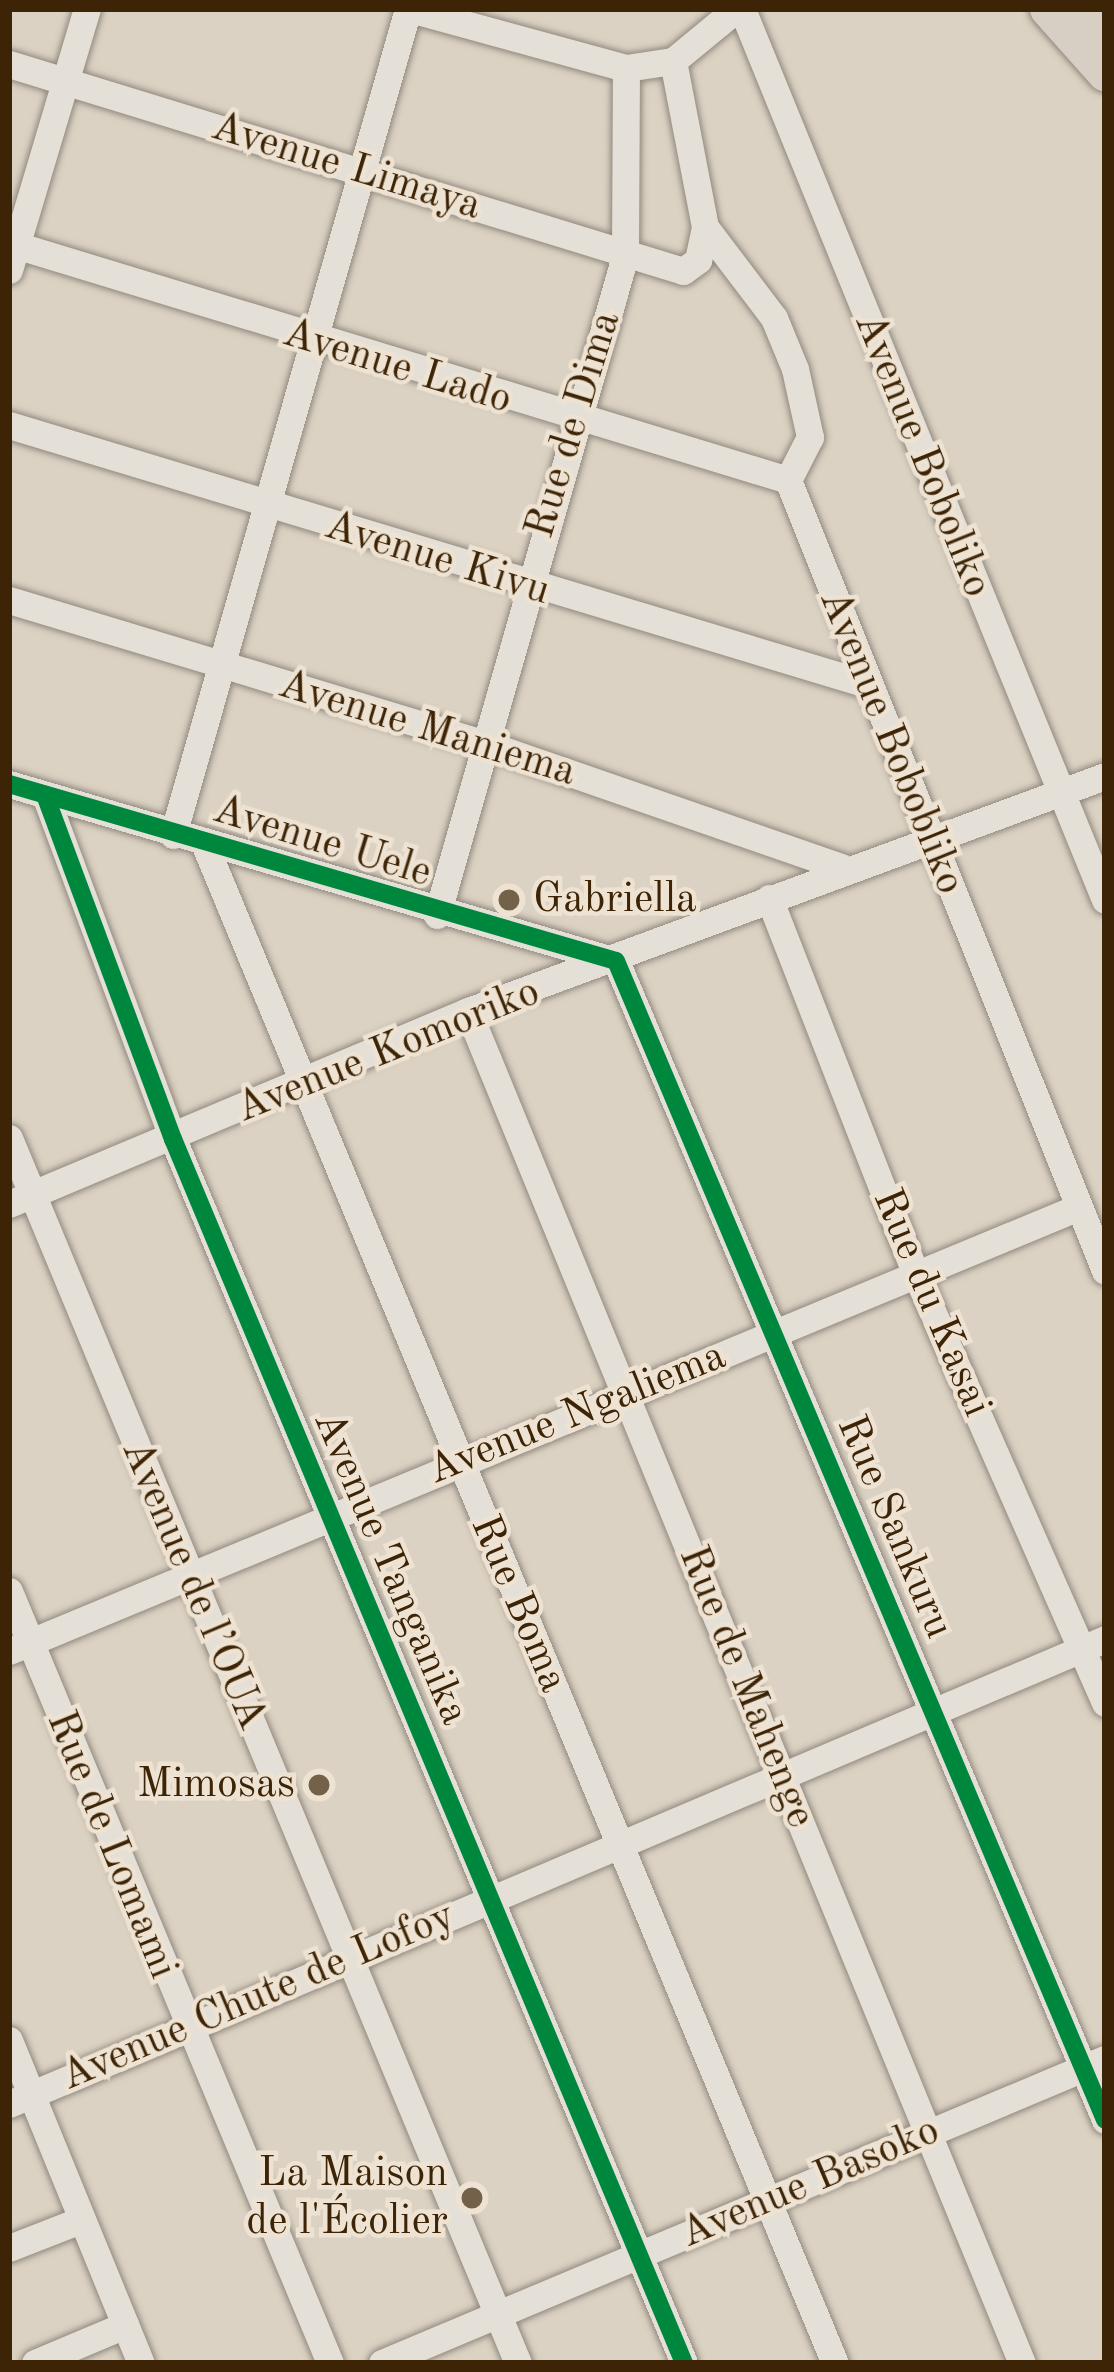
<!DOCTYPE html>
<meta charset="utf-8">
<style>
body{margin:0}
#map{position:relative;width:1114px;height:2372px;overflow:hidden;background:#dbd2c3;font-family:"Old Standard TT",serif}
div>[style]{position:absolute}
[style*='--x']{left:calc(var(--x)*1px);top:calc(var(--y)*1px);width:calc(var(--w)*1px);rotate:calc(var(--a)*1deg)}
.roads{filter:drop-shadow(0 0 3px #92897e) drop-shadow(0 0 3px #92897e)}
.minor>*{height:27px;margin:-13.5px;padding:0 13.5px;transform-origin:13.5px;border-radius:13.5px;background:#e4dfd7}
.major>*{height:36px;margin:-18px;padding:0 18px;transform-origin:18px;border-radius:18px;background:#d7cfc3}
.cycleway>*{height:18px;margin:-9px;padding:0 9px;transform-origin:9px;border-radius:9px;background:#00873e}
.dots>*{width:33px;height:33px;translate:-50% -50%;box-sizing:border-box;border:6px solid #eee3d2;border-radius:50%}
span{translate:-50% -50%;white-space:nowrap;text-align:center;line-height:1.15;-webkit-text-stroke:9px #eee3d2;paint-order:stroke}
.street-label{font-size:42px;color:#3d2407}
.poi-label{font-size:42px;color:#3d2407}
.left{translate:0 -50%;text-align:left}
.right{translate:-100% -50%;text-align:right}
.frame{position:absolute;inset:0;border:12px solid #3d2407;pointer-events:none}
</style>
<div id="map">
<div class="roads">
<div class="minor">
<i style="--x:410;--y:9;--w:224;--a:15.3"></i>
<i style="--x:626;--y:68;--w:48;--a:-8.5"></i>
<i style="--x:742;--y:9;--w:962;--a:67.83"></i>
<i style="--x:9;--y:64;--w:705;--a:17.07"></i>
<i style="--x:683;--y:271;--w:19;--a:-36"></i>
<i style="--x:698;--y:260;--w:34;--a:-78"></i>
<i style="--x:705;--y:227;--w:169;--a:-100.9"></i>
<i style="--x:673;--y:61;--w:82;--a:-39.5"></i>
<i style="--x:705;--y:227;--w:114;--a:52.8"></i>
<i style="--x:774;--y:318;--w:55;--a:67.6"></i>
<i style="--x:795;--y:369;--w:70;--a:77.6"></i>
<i style="--x:810;--y:437;--w:48;--a:117.1"></i>
<i style="--x:788;--y:480;--w:852;--a:68.16"></i>
<i style="--x:9;--y:243;--w:814;--a:16.92"></i>
<i style="--x:9;--y:270;--w:272;--a:-73.4"></i>
<i style="--x:9;--y:425;--w:896;--a:16.8"></i>
<i style="--x:9;--y:600;--w:495;--a:16.8"></i>
<i style="--x:483;--y:743;--w:380;--a:19.1"></i>
<i style="--x:9;--y:784;--w:632;--a:16.26"></i>
<i style="--x:616;--y:961;--w:1258;--a:67.12"></i>
<i style="--x:45;--y:795;--w:367;--a:69.6"></i>
<i style="--x:173;--y:1139;--w:1326;--a:67.34"></i>
<i style="--x:173;--y:835;--w:859;--a:-74.12"></i>
<i style="--x:204;--y:843;--w:1646;--a:67.46"></i>
<i style="--x:769;--y:898;--w:401;--a:68.7"></i>
<i style="--x:915;--y:1272;--w:471;--a:66.2"></i>
<i style="--x:437;--y:915;--w:685;--a:-74.08"></i>
<i style="--x:625;--y:256;--w:188;--a:-89.7"></i>
<i style="--x:468;--y:1011;--w:1461;--a:67.72"></i>
<i style="--x:9;--y:1138;--w:1327;--a:67.44"></i>
<i style="--x:9;--y:1204;--w:498;--a:-22.8"></i>
<i style="--x:468;--y:1011;--w:679;--a:-20.25"></i>
<i style="--x:9;--y:1591;--w:836;--a:67.42"></i>
<i style="--x:9;--y:1651;--w:1158;--a:-22.54"></i>
<i style="--x:9;--y:2040;--w:349;--a:67.8"></i>
<i style="--x:9;--y:2104;--w:1191;--a:-22.99"></i>
<i style="--x:9;--y:2248;--w:77;--a:-21.3"></i>
<i style="--x:35;--y:2363;--w:98;--a:-22.9"></i>
<i style="--x:382;--y:2363;--w:784;--a:-22.81"></i>
</div>
<div class="major">
<i style="--x:1048;--y:9;--w:86;--a:48.3"></i>
<i style="--x:1090;--y:9;--w:23;--a:49"></i>
</div>
</div>
<div class="cycleway">
<i style="--x:9;--y:784;--w:632;--a:16.26"></i>
<i style="--x:616;--y:961;--w:1258;--a:67.12"></i>
<i style="--x:45;--y:795;--w:367;--a:69.6"></i>
<i style="--x:173;--y:1139;--w:1326;--a:67.34"></i>
</div>
<div class="dots">
<i style="left:509px;top:900px;background:#746149"></i>
<i style="left:319px;top:1785px;background:#746149"></i>
<i style="left:472px;top:2198px;background:#746149"></i>
</div>
<div class="street-label">
<span style="left:346px;top:167px;rotate:17deg">Avenue Limaya</span>
<span style="left:397px;top:367px;rotate:17deg">Avenue Lado</span>
<span style="left:574px;top:425px;rotate:-73deg">Rue de Dima</span>
<span style="left:922px;top:455px;rotate:68deg">Avenue Boboliko</span>
<span style="left:437px;top:559px;rotate:17deg">Avenue Kivu</span>
<span style="left:427px;top:729px;rotate:17deg">Avenue Maniema</span>
<span style="left:891px;top:742px;rotate:68deg">Avenue Bobobliko</span>
<span style="left:322px;top:842px;rotate:17deg">Avenue Uele</span>
<span style="left:388px;top:1051px;rotate:-22deg">Avenue Komoriko</span>
<span style="left:931px;top:1303px;rotate:67deg">Rue du Kasai</span>
<span style="left:577px;top:1414px;rotate:-22deg">Avenue Ngaliema</span>
<span style="left:894px;top:1527px;rotate:67deg">Rue Sankuru</span>
<span style="left:390px;top:1568px;rotate:67deg">Avenue Tanganika</span>
<span style="left:193px;top:1585px;rotate:67deg">Avenue de l’OUA</span>
<span style="left:518px;top:1604px;rotate:67deg">Rue Boma</span>
<span style="left:746px;top:1687px;rotate:68deg">Rue de Mahenge</span>
<span style="left:111px;top:1845px;rotate:68deg">Rue de Lomami</span>
<span style="left:258px;top:1997px;rotate:-23deg">Avenue Chute de Lofoy</span>
<span style="left:810px;top:2183px;rotate:-23deg">Avenue Basoko</span>
</div>
<div class="poi-label">
<span class="left" style="left:533px;top:900px">Gabriella</span>
<span class="right" style="left:295px;top:1785px">Mimosas</span>
<span class="right" style="left:448px;top:2198px">La Maison<br>de l'Écolier</span>
</div>
<div class="frame"></div>
</div>
